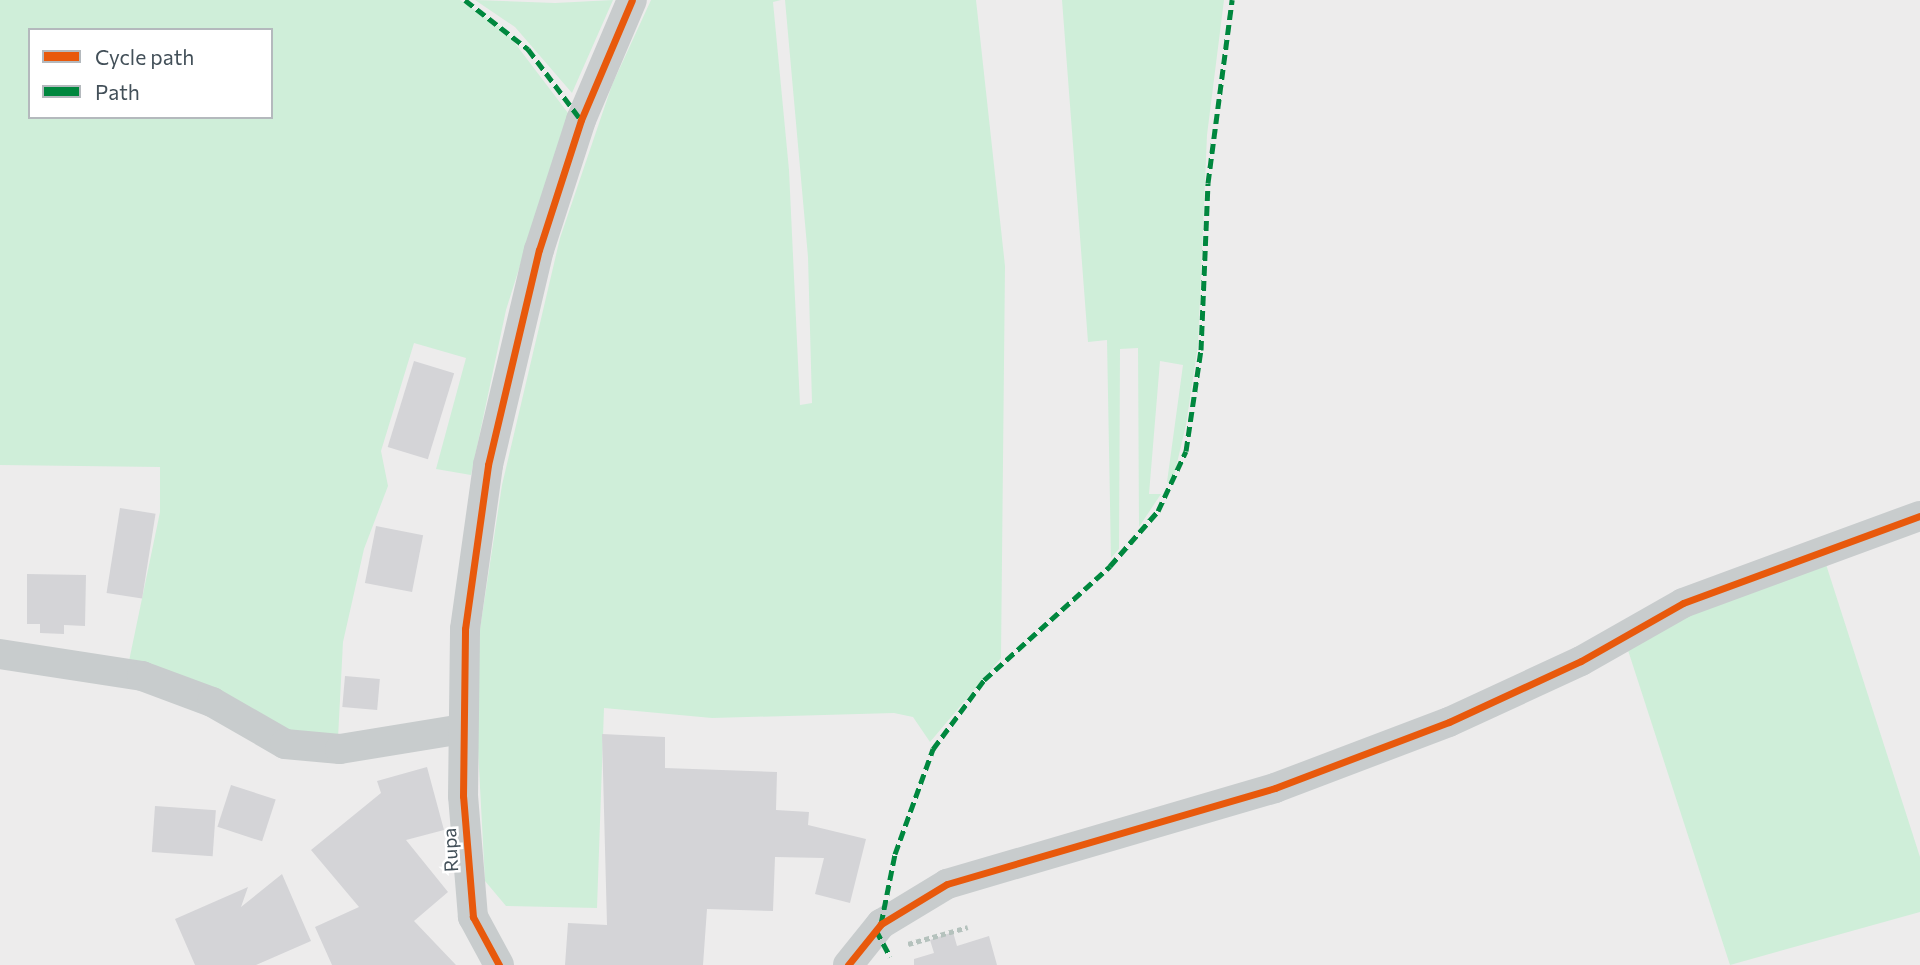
<!DOCTYPE html>
<style>
body{margin:0}
#map{position:relative;width:1920px;height:965px;overflow:hidden;background:#edecec;font-family:Commissioner,sans-serif}
div>[style]{position:absolute}
[style*='--x']{left:calc(var(--x)*1px);top:calc(var(--y)*1px);width:calc(var(--w)*1px);rotate:calc(var(--a)*1deg)}
.green>*{inset:0;background:#cfeed9}
.building>*{inset:0;background:#d4d4d7;transform-origin:0 0}
.path>*{height:4.5px;margin-top:-2.25px;transform-origin:0;background:repeating-linear-gradient(90deg,#b5c2bd 0 5px,transparent 0 8.5px)}
.minor>*{height:30px;margin:-15px;padding:0 15px;transform-origin:15px;border-radius:15px;background:#c8cccd}
.quiet>*{height:5px;margin-top:-2.5px;transform-origin:0;background:repeating-linear-gradient(90deg,#00873e 0 10px,transparent 0 15px)}
.cycleway>*{height:7px;margin:-3.5px;padding:0 3.5px;transform-origin:3.5px;border-radius:3.5px;background:#e8590c}
span{translate:-50% -50%;white-space:nowrap;text-align:center;line-height:1.15;-webkit-text-stroke:5px #fff;paint-order:stroke}
.street-label{font-size:19px;color:#435059}
.legend{position:absolute;left:28px;top:28px;width:245px;height:91px;box-sizing:border-box;background:#fff;border:2px solid #b4b9bd;margin:0;padding:9px 12px;list-style:none;font-size:21px;color:#435059}
.legend li{display:flex;align-items:center;gap:14px;height:35px}
.legend b{width:35px;border:2px solid #b4b9bd}
</style>
<div id="map">
<div class="green">
<i style="clip-path:polygon(evenodd,0 0,460px 0,505px 30px,568px 113px,506px 310px,471px 475px,436px 469px,466px 358px,414px 343px,381px 451px,388px 486px,364px 549px,343px 642px,338px 738px,292px 737px,129px 661px,160px 512px,160px 467px,0 465px,0 0,30px 30px,271px 30px,271px 117px,30px 117px,30px 30px)"></i>
<i style="clip-path:polygon(475px 0,555px 3px,613px 0,572px 93px,515px 27px)"></i>
<i style="clip-path:polygon(651px 0,781px 0,773px 2px,789px 170px,800px 405px,812px 403px,808px 257px,785px 0,976px 0,1005px 266px,1001px 658px,930px 742px,913px 717px,894px 713px,712px 718px,604px 708px,597px 908px,506px 906px,485px 881px,476px 711px,480px 629px,502px 485px,560px 238px,612px 85px)"></i>
<i style="clip-path:polygon(1062px 0,1224px 0,1207px 135px,1198px 345px,1186px 425px,1173px 480px,1167px 482px,1183px 365px,1160px 361px,1149px 494px,1161px 494px,1139px 527px,1138px 348px,1120px 349px,1119px 549px,1111px 558px,1107px 340px,1088px 342px)"></i>
<i style="clip-path:polygon(1823px 555px,1920px 857px,1920px 912px,1730px 965px,1625px 641px)"></i>
</div>
<div class="building">
<i style="left:414px;top:361px;width:42px;height:90px;rotate:17deg"></i>
<i style="left:120px;top:508px;width:36px;height:86px;rotate:9deg"></i>
<i style="left:376px;top:526px;width:48px;height:58px;rotate:11deg"></i>
<i style="clip-path:polygon(27px 574px,86px 575px,85px 626px,64px 625px,64px 634px,40px 633px,40px 624px,27px 624px)"></i>
<i style="left:345px;top:676px;width:35px;height:31px;rotate:5deg"></i>
<i style="clip-path:polygon(602px 734px,665px 737px,665px 768px,777px 772px,776px 810px,809px 812px,808px 825px,866px 839px,850px 903px,815px 894px,824px 858px,775px 857px,773px 911px,707px 909px,703px 965px,565px 965px,568px 923px,607px 925px)"></i>
<i style="clip-path:polygon(427px 767px,444px 830px,406px 840px,448px 892px,414px 921px,456px 965px,332px 965px,315px 927px,359px 907px,311px 850px,381px 793px,377px 781px)"></i>
<i style="left:231px;top:785px;width:47px;height:44px;rotate:18deg"></i>
<i style="left:155px;top:806px;width:61px;height:46px;rotate:4deg"></i>
<i style="clip-path:polygon(282px 874px,311px 941px,256px 965px,195px 965px,175px 919px,248px 887px,241px 907px)"></i>
<i style="clip-path:polygon(953px 932px,957px 946px,989px 936px,997px 965px,914px 965px,914px 959px,934px 953px,930px 940px)"></i>
</div>
<div class="path">
<i style="--x:908;--y:944;--w:62;--a:-15.8"></i>
</div>
<div class="minor">
<i style="--x:0;--y:654;--w:144;--a:8.8"></i>
<i style="--x:142;--y:676;--w:75;--a:20.4"></i>
<i style="--x:212;--y:702;--w:84;--a:29.9"></i>
<i style="--x:285;--y:744;--w:55;--a:5.2"></i>
<i style="--x:340;--y:749;--w:124;--a:-9.3"></i>
<i style="--x:499;--y:965;--w:55;--a:-118.4"></i>
<i style="--x:473;--y:917;--w:121;--a:-94.7"></i>
<i style="--x:463;--y:796;--w:167;--a:-89.3"></i>
<i style="--x:465;--y:629;--w:166;--a:-82"></i>
<i style="--x:488;--y:465;--w:221;--a:-76.7"></i>
<i style="--x:539;--y:250;--w:137;--a:-72.1"></i>
<i style="--x:581;--y:120;--w:130;--a:-67"></i>
<i style="--x:848;--y:965;--w:53;--a:-51.2"></i>
<i style="--x:881;--y:924;--w:77;--a:-31.2"></i>
<i style="--x:947;--y:884;--w:342;--a:-16.3"></i>
<i style="--x:1275;--y:788;--w:186;--a:-20.8"></i>
<i style="--x:1449;--y:722;--w:145;--a:-24.8"></i>
<i style="--x:1581;--y:661;--w:117;--a:-29.6"></i>
<i style="--x:1683;--y:603;--w:252;--a:-20.2"></i>
</div>
<div class="quiet">
<i style="--x:465;--y:0;--w:80;--a:37.9"></i>
<i style="--x:528;--y:49;--w:89;--a:53.3"></i>
<i style="--x:881;--y:924;--w:71;--a:-78.7"></i>
<i style="--x:895;--y:854;--w:112;--a:-70.1"></i>
<i style="--x:933;--y:749;--w:86;--a:-53.5"></i>
<i style="--x:984;--y:680;--w:170;--a:-42.1"></i>
<i style="--x:1110;--y:566;--w:73;--a:-48.9"></i>
<i style="--x:1158;--y:511;--w:66;--a:-65"></i>
<i style="--x:1186;--y:451;--w:102;--a:-81.6"></i>
<i style="--x:1201;--y:350;--w:167;--a:-87.6"></i>
<i style="--x:1208;--y:183;--w:185;--a:-82.5"></i>
<i style="--x:876;--y:930;--w:30;--a:62"></i>
</div>
<div class="cycleway">
<i style="--x:499;--y:965;--w:55;--a:-118.4"></i>
<i style="--x:473;--y:917;--w:121;--a:-94.7"></i>
<i style="--x:463;--y:796;--w:167;--a:-89.3"></i>
<i style="--x:465;--y:629;--w:166;--a:-82"></i>
<i style="--x:488;--y:465;--w:221;--a:-76.7"></i>
<i style="--x:539;--y:250;--w:137;--a:-72.1"></i>
<i style="--x:581;--y:120;--w:130;--a:-67"></i>
<i style="--x:848;--y:965;--w:53;--a:-51.2"></i>
<i style="--x:881;--y:924;--w:77;--a:-31.2"></i>
<i style="--x:947;--y:884;--w:342;--a:-16.3"></i>
<i style="--x:1275;--y:788;--w:186;--a:-20.8"></i>
<i style="--x:1449;--y:722;--w:145;--a:-24.8"></i>
<i style="--x:1581;--y:661;--w:117;--a:-29.6"></i>
<i style="--x:1683;--y:603;--w:252;--a:-20.2"></i>
</div>
<div class="street-label">
<span style="left:450px;top:850px;rotate:-93deg">Rupa</span>
</div>
<ul class="legend">
<li><b style="height:9px;background:#e8590c"></b>Cycle path</li>
<li><b style="height:9px;background:#00873e"></b>Path</li>
</ul>
</div>
